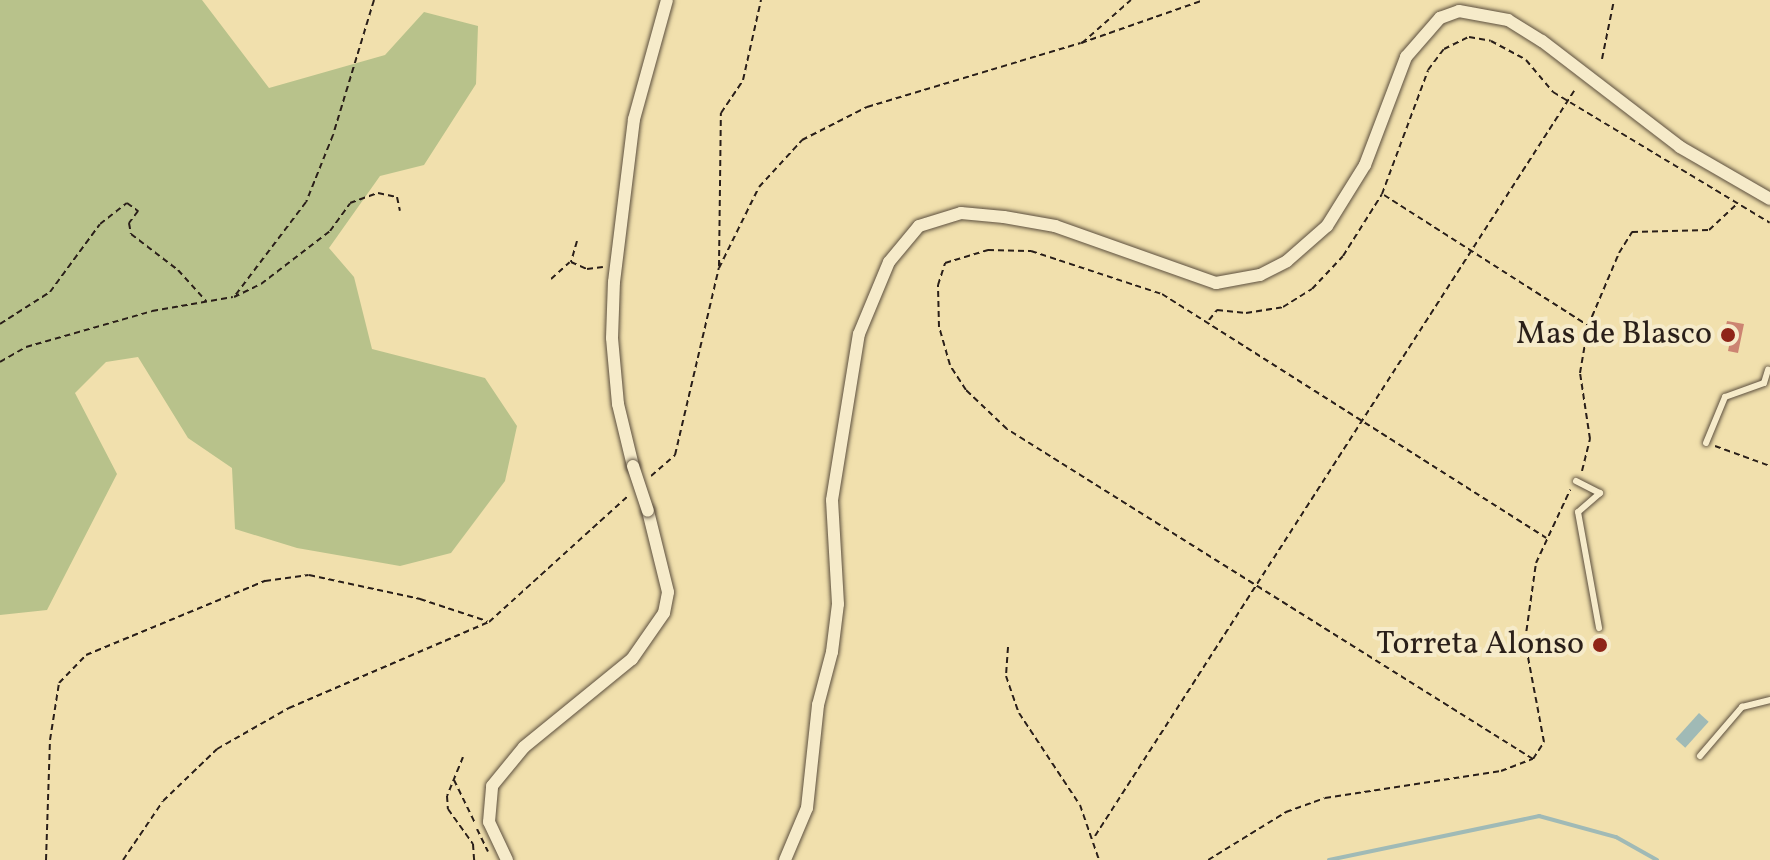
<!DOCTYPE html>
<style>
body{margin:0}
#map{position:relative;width:1770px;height:860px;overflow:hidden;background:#f1e0ad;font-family:Vollkorn,serif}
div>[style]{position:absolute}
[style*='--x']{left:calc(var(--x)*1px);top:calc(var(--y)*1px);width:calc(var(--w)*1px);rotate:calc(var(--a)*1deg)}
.green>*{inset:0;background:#b8c28b}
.water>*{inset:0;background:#a0bab6;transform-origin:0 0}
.stream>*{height:4px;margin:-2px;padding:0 2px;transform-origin:2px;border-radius:2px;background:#a0bab6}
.building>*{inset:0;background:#cc8472;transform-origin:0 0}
.path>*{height:2px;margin-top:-1px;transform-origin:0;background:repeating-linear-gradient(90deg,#2a1f19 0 6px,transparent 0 10px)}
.roads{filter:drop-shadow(0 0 2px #5c4f3e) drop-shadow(0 0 2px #5c4f3e)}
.lane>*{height:6px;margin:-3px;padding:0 3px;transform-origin:3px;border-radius:3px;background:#f6ebca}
.street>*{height:12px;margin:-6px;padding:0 6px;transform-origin:6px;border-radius:6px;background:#f6ebca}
.bridges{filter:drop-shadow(0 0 2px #5c4f3e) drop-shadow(0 0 2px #5c4f3e)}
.street-bridge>*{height:12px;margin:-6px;padding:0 6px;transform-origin:6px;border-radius:6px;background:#f6ebca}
.dots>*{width:22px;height:22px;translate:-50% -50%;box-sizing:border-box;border:4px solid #f6ebca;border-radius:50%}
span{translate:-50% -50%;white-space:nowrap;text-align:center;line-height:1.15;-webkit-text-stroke:8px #f6ebca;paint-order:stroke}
.poi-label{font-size:32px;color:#2a1f19}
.right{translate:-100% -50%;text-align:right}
</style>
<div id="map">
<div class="green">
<i style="clip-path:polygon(0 0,202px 0,269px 88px,385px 55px,424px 12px,478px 26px,476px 84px,424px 165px,380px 176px,329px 248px,354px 277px,372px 349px,485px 378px,517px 426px,505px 481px,451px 553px,400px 566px,297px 548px,235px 529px,232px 468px,188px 438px,138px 357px,106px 362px,75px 393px,117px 474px,47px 610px,0 615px)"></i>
</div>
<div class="water">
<i style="left:1699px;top:713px;width:13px;height:35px;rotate:42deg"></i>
</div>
<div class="stream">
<i style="--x:1329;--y:860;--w:215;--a:-11.8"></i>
<i style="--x:1539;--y:816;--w:80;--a:15.3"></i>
<i style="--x:1616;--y:837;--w:47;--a:29.3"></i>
</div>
<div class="building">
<i style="clip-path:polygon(1727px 321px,1744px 324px,1738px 353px,1728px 351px,1730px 341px,1723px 339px)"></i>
<i style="left:1592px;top:637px;width:17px;height:15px;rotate:3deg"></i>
</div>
<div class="path">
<i style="--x:374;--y:0;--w:141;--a:106.9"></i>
<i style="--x:333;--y:135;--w:72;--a:111.9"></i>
<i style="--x:306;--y:202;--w:119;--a:127.2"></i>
<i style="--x:234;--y:297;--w:30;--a:-26"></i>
<i style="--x:261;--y:284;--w:87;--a:-37.5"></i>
<i style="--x:330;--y:231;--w:34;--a:-54"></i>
<i style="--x:350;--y:203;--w:30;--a:-20"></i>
<i style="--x:378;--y:193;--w:19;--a:12"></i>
<i style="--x:397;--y:197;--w:14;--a:78"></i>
<i style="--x:1082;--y:43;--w:65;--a:-41.3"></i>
<i style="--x:1602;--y:59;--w:60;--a:-78.5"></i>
<i style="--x:1384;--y:195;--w:241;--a:32.6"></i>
<i style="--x:577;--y:241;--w:22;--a:106"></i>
<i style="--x:571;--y:262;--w:17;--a:24"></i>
<i style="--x:587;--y:269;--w:16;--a:-7"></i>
<i style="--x:719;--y:266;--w:153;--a:-89.3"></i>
<i style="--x:721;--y:113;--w:40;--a:-56"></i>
<i style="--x:743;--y:80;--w:82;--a:-77.3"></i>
<i style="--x:551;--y:279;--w:25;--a:-42"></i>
<i style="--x:1209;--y:320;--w:13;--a:-51"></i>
<i style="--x:1217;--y:310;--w:29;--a:6"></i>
<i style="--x:1246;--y:313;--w:37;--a:-9"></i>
<i style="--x:1283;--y:307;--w:34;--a:-32"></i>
<i style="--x:1312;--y:289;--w:45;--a:-46.8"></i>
<i style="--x:1343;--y:256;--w:73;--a:-57.8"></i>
<i style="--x:1382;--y:194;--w:132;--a:-69.6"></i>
<i style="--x:1428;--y:70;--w:26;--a:-53"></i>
<i style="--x:1444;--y:49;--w:28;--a:-26"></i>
<i style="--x:1469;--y:37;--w:22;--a:10"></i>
<i style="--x:1491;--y:41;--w:40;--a:28"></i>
<i style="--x:1526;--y:60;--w:42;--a:49.8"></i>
<i style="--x:1553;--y:92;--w:253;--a:31.1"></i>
<i style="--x:0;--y:324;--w:59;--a:-32.6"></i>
<i style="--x:50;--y:292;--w:84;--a:-53.7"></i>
<i style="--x:100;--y:224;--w:34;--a:-38"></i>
<i style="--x:127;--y:203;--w:14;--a:36"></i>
<i style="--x:138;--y:211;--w:15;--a:127"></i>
<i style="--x:129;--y:223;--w:11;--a:80"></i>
<i style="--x:131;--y:234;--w:59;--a:37.5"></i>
<i style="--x:178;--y:270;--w:42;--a:47.9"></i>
<i style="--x:0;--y:362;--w:30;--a:-30"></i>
<i style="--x:26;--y:347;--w:131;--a:-15.9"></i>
<i style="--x:152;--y:311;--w:82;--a:-9.8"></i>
<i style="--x:1715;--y:446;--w:59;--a:20"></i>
<i style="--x:1582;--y:471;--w:33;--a:-76"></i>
<i style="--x:1590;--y:439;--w:67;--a:-98.6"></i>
<i style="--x:1580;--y:373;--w:48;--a:-80.3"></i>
<i style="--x:1588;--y:326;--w:79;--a:-67"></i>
<i style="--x:1619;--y:253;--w:25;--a:-58"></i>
<i style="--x:1632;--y:232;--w:77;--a:-1.5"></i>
<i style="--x:1709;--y:230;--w:37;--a:-43"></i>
<i style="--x:651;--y:476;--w:32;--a:-41"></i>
<i style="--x:675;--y:455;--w:192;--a:-76.8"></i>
<i style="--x:719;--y:268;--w:90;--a:-63.7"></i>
<i style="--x:759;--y:187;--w:64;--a:-47.5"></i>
<i style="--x:802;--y:140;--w:73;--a:-26.9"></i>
<i style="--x:867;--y:107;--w:223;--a:-16.7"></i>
<i style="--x:1081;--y:43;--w:130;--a:-19.3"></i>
<i style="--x:1008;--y:647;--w:29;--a:94"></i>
<i style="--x:1006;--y:676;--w:39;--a:71"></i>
<i style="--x:1019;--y:713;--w:110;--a:56.5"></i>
<i style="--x:1080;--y:805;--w:58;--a:70.9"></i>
<i style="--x:463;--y:757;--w:42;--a:112.3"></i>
<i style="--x:447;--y:796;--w:13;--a:86"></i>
<i style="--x:448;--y:809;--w:43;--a:54.5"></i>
<i style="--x:473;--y:844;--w:16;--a:86"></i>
<i style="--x:1533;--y:759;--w:621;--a:-147.9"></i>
<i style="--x:1007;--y:429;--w:57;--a:-136.4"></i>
<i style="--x:966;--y:390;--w:30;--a:-123"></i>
<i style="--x:950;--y:365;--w:40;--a:-106"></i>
<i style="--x:939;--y:327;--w:42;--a:-91.4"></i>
<i style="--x:938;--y:285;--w:23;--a:-72"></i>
<i style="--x:945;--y:263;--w:45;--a:-16.8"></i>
<i style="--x:988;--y:250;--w:43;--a:1.3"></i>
<i style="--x:1031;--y:251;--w:138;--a:18.2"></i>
<i style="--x:1162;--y:294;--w:455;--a:32.4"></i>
<i style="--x:454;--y:780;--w:48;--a:64"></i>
<i style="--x:477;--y:829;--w:25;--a:64"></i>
<i style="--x:1095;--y:836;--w:886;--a:-57.26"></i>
<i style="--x:46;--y:860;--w:120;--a:-88.1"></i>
<i style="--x:50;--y:740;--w:58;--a:-81"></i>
<i style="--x:59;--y:683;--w:39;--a:-46"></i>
<i style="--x:86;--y:655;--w:194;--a:-22.5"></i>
<i style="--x:265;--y:581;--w:44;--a:-7.8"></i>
<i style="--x:309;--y:575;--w:114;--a:12.2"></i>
<i style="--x:420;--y:599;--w:71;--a:18.2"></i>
<i style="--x:123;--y:860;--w:71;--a:-55.9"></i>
<i style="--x:163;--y:801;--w:75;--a:-43.9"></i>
<i style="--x:217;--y:749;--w:83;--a:-29.7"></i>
<i style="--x:289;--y:708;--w:218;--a:-23.3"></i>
<i style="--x:489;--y:622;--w:188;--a:-42.2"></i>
<i style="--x:1208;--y:860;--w:92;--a:-31.6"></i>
<i style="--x:1286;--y:812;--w:41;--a:-19.7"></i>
<i style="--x:1325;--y:798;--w:178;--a:-8.7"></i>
<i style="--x:1501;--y:771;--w:34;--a:-21"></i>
<i style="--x:1533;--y:759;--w:20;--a:-57"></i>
<i style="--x:1544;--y:742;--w:103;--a:-100.7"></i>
<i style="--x:1525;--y:641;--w:79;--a:-82"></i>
<i style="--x:1536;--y:563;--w:81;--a:-65"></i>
</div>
<div class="roads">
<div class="lane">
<i style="--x:1706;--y:443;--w:50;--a:-67.6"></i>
<i style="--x:1725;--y:397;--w:41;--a:-19.7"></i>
<i style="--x:1764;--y:383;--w:14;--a:-73"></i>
<i style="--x:1576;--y:481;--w:27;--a:27"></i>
<i style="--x:1600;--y:493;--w:29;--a:139"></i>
<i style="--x:1578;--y:512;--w:118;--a:79.7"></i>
<i style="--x:1700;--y:756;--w:65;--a:-49.4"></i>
<i style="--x:1742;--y:707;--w:29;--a:-14"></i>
</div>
<div class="street">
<i style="--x:633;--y:466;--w:64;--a:-103.6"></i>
<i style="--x:618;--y:404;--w:66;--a:-95.2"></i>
<i style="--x:612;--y:338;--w:56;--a:-88"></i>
<i style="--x:614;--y:282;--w:164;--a:-83"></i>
<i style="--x:634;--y:119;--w:123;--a:-74.5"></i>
<i style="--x:507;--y:860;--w:42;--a:-115.3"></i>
<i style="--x:489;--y:822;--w:36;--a:-85"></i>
<i style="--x:492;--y:786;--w:50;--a:-50.6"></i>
<i style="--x:524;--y:747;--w:139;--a:-39.2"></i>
<i style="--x:632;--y:659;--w:56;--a:-55.2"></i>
<i style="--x:664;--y:613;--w:21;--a:-79"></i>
<i style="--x:668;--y:592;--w:83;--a:-103.9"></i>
<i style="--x:785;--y:860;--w:56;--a:-67.1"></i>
<i style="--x:807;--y:808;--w:104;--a:-83.9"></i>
<i style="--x:818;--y:705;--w:55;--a:-75.2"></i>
<i style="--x:832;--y:652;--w:48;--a:-82.9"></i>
<i style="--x:838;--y:604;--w:104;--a:-93.3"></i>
<i style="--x:832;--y:500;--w:168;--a:-80.8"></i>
<i style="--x:859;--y:334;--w:78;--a:-67.4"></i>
<i style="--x:889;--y:262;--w:47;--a:-50.2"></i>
<i style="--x:919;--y:226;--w:44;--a:-17.2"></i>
<i style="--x:961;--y:213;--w:43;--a:5.3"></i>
<i style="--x:1004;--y:217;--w:52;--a:10"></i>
<i style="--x:1055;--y:226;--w:171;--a:19.5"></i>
<i style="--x:1216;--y:283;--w:45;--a:-10.3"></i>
<i style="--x:1260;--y:275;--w:30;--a:-27"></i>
<i style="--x:1287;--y:261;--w:53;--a:-41.2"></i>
<i style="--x:1327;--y:226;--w:72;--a:-58.1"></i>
<i style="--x:1365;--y:165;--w:116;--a:-69.2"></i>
<i style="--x:1406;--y:57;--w:52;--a:-48.9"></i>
<i style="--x:1440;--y:18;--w:20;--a:-20"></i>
<i style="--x:1459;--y:11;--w:50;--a:10.4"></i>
<i style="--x:1508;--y:20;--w:40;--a:32"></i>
<i style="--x:1542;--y:41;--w:174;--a:37.5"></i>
<i style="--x:1680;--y:147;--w:104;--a:30"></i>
</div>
</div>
<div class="bridges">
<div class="street-bridge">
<i style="--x:633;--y:466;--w:47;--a:71.6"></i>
</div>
</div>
<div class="dots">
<i style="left:1728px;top:335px;background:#8f2418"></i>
<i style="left:1600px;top:645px;background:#8f2418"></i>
</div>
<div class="poi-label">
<span class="right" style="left:1712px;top:335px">Mas de Blasco</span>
<span class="right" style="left:1584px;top:645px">Torreta Alonso</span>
</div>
</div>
